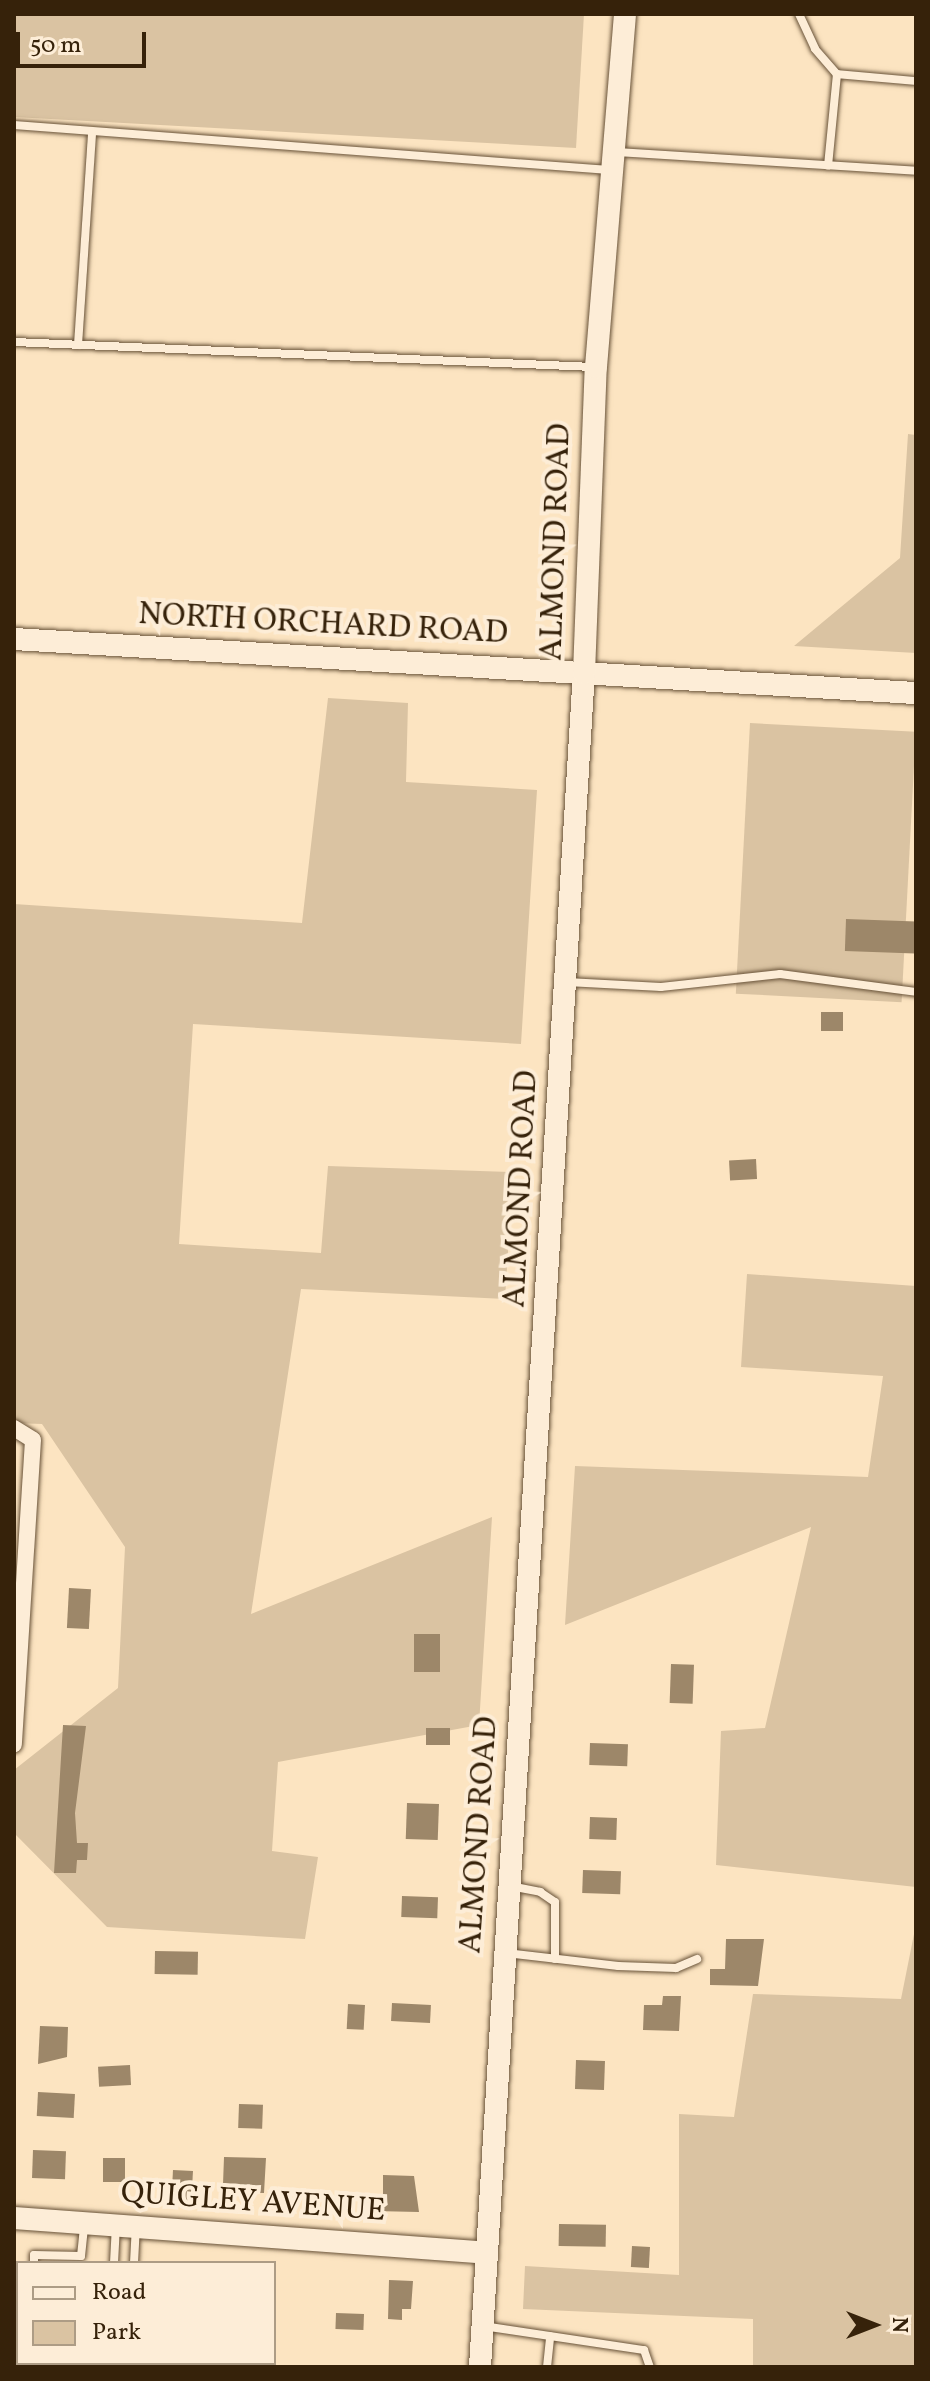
<!DOCTYPE html>
<style>
body{margin:0}
#map{position:relative;width:930px;height:2381px;overflow:hidden;background:#fce4c1;font-family:Vollkorn,serif}
div>[style]{position:absolute}
[style*='--x']{left:calc(var(--x)*1px);top:calc(var(--y)*1px);width:calc(var(--w)*1px);rotate:calc(var(--a)*1deg)}
.green>*{inset:0;background:#dac3a2;transform-origin:0 0}
.building>*{inset:0;background:#9d8769;transform-origin:0 0}
.roads{filter:drop-shadow(0 0 2px #685238) drop-shadow(0 0 2px #685238)}
.lane>*{height:8px;margin:-4px;padding:0 4px;transform-origin:4px;border-radius:4px;background:#fdedd7}
.street>*{height:16px;margin:-8px;padding:0 8px;transform-origin:8px;border-radius:8px;background:#fdedd7}
.secondary>*{height:22px;margin:-11px;padding:0 11px;transform-origin:11px;border-radius:11px;background:#fdedd7}
span{translate:-50% -50%;white-space:nowrap;text-align:center;line-height:1.15;-webkit-text-stroke:8px #fdedd7;paint-order:stroke}
.street-label{font-size:32px;color:#36220a}
.frame{position:absolute;inset:0;border:16px solid #36220a;pointer-events:none}
.legend{position:absolute;left:16px;top:2261px;width:260px;height:104px;box-sizing:border-box;background:#fdedd7;border:2px solid #ad9c85;margin:0;padding:10px 14px;list-style:none;font-size:24px;color:#36220a}
.legend li{display:flex;align-items:center;gap:16px;height:40px}
.legend b{width:40px;border:2px solid #ad9c85}
.north{position:absolute;left:834px;top:2285px;width:80px;height:80px;-webkit-text-stroke:6px #fdedd7;paint-order:stroke;rotate:90deg;font-size:22px;font-weight:700;line-height:32px;text-align:center;color:#36220a}
.north::after{content:'';display:block;margin:auto;width:28px;height:36px;background:#36220a;clip-path:polygon(50% 0,100% 100%,50% 72%,0 100%)}
.scale{position:absolute;left:16px;top:32px;width:130px;height:36px;box-sizing:border-box;border:4px solid #36220a;border-top:0;padding-left:10px;font-size:24px;line-height:28px;white-space:nowrap;color:#36220a;-webkit-text-stroke:6px #fdedd7;paint-order:stroke}
</style>
<div id="map">
<div class="green">
<i style="clip-path:polygon(14px 14px,584px 14px,576px 148px,14px 117px)"></i>
<i style="clip-path:polygon(908px 434px,916px 435px,916px 653px,794px 646px,900px 558px)"></i>
<i style="clip-path:polygon(328px 698px,408px 703px,406px 782px,537px 790px,521px 1044px,193px 1024px,179px 1244px,321px 1253px,328px 1166px,513px 1172px,505px 1299px,301px 1289px,251px 1614px,492px 1517px,479px 1725px,278px 1762px,272px 1851px,318px 1857px,305px 1939px,107px 1927px,14px 1833px,14px 1770px,118px 1688px,125px 1547px,42px 1424px,14px 1423px,14px 904px,302px 923px)"></i>
<i style="left:750px;top:723px;width:166px;height:271px;rotate:3deg"></i>
<i style="clip-path:polygon(747px 1274px,916px 1286px,916px 1887px,716px 1865px,721px 1731px,765px 1728px,811px 1527px,565px 1625px,575px 1466px,868px 1477px,883px 1376px,741px 1367px)"></i>
<i style="clip-path:polygon(916px 1924px,916px 2367px,753px 2367px,753px 2319px,523px 2309px,525px 2266px,679px 2275px,679px 2114px,734px 2117px,753px 1994px,901px 1999px)"></i>
</div>
<div class="building">
<i style="left:846px;top:919px;width:70px;height:32px;rotate:2deg"></i>
<i style="left:821px;top:1012px;width:22px;height:19px"></i>
<i style="left:756px;top:1159px;width:20px;height:27px;rotate:87deg"></i>
<i style="left:69px;top:1588px;width:22px;height:40px;rotate:3deg"></i>
<i style="left:414px;top:1634px;width:26px;height:38px"></i>
<i style="left:671px;top:1664px;width:23px;height:39px;rotate:2deg"></i>
<i style="clip-path:polygon(63px 1725px,86px 1726px,75px 1813px,77px 1843px,88px 1843px,87px 1860px,77px 1860px,76px 1873px,54px 1873px)"></i>
<i style="left:426px;top:1728px;width:24px;height:17px"></i>
<i style="left:590px;top:1743px;width:38px;height:22px;rotate:2deg"></i>
<i style="left:407px;top:1803px;width:32px;height:36px;rotate:2deg"></i>
<i style="left:590px;top:1817px;width:27px;height:22px;rotate:2deg"></i>
<i style="left:583px;top:1870px;width:38px;height:23px;rotate:2deg"></i>
<i style="left:402px;top:1896px;width:36px;height:21px;rotate:2deg"></i>
<i style="clip-path:polygon(726px 1939px,764px 1939px,758px 1986px,710px 1985px,710px 1969px,725px 1969px)"></i>
<i style="left:155px;top:1951px;width:43px;height:23px;rotate:1deg"></i>
<i style="clip-path:polygon(663px 1996px,681px 1996px,679px 2031px,643px 2030px,644px 2005px,662px 2005px)"></i>
<i style="left:392px;top:2003px;width:39px;height:18px;rotate:3deg"></i>
<i style="left:348px;top:2004px;width:17px;height:25px;rotate:3deg"></i>
<i style="clip-path:polygon(40px 2026px,68px 2027px,67px 2057px,38px 2064px)"></i>
<i style="left:576px;top:2060px;width:29px;height:29px;rotate:2deg"></i>
<i style="left:130px;top:2065px;width:20px;height:32px;rotate:87deg"></i>
<i style="left:38px;top:2092px;width:37px;height:24px;rotate:3deg"></i>
<i style="left:239px;top:2104px;width:24px;height:24px;rotate:2deg"></i>
<i style="left:33px;top:2150px;width:33px;height:28px;rotate:2deg"></i>
<i style="clip-path:polygon(224px 2157px,266px 2158px,264px 2193px,231px 2192px,231px 2184px,223px 2184px)"></i>
<i style="left:103px;top:2158px;width:22px;height:24px"></i>
<i style="left:173px;top:2170px;width:20px;height:30px;rotate:3deg"></i>
<i style="clip-path:polygon(383px 2175px,414px 2176px,419px 2212px,374px 2211px,374px 2197px,383px 2197px)"></i>
<i style="left:559px;top:2224px;width:47px;height:22px;rotate:1deg"></i>
<i style="left:632px;top:2246px;width:18px;height:21px;rotate:3deg"></i>
<i style="clip-path:polygon(389px 2280px,413px 2281px,411px 2309px,402px 2309px,402px 2320px,388px 2319px)"></i>
<i style="left:336px;top:2313px;width:28px;height:16px;rotate:2deg"></i>
</div>
<div class="roads">
<div class="lane">
<i style="--x:799;--y:14;--w:38;--a:65"></i>
<i style="--x:815;--y:49;--w:33;--a:49"></i>
<i style="--x:837;--y:74;--w:92;--a:95.6"></i>
<i style="--x:837;--y:74;--w:79;--a:5.1"></i>
<i style="--x:14;--y:125;--w:597;--a:4.33"></i>
<i style="--x:617;--y:152;--w:300;--a:3.6"></i>
<i style="--x:14;--y:342;--w:580;--a:2.47"></i>
<i style="--x:78;--y:345;--w:213;--a:-86.2"></i>
<i style="--x:567;--y:982;--w:94;--a:3"></i>
<i style="--x:661;--y:987;--w:120;--a:-6.2"></i>
<i style="--x:780;--y:974;--w:137;--a:7.5"></i>
<i style="--x:510;--y:1886;--w:31;--a:11"></i>
<i style="--x:540;--y:1892;--w:18;--a:34"></i>
<i style="--x:555;--y:1902;--w:57;--a:90"></i>
<i style="--x:506;--y:1953;--w:113;--a:6.6"></i>
<i style="--x:618;--y:1966;--w:58;--a:2"></i>
<i style="--x:676;--y:1968;--w:23;--a:-23"></i>
<i style="--x:34;--y:2263;--w:8;--a:-90"></i>
<i style="--x:34;--y:2255;--w:47;--a:1.2"></i>
<i style="--x:81;--y:2256;--w:29;--a:-84"></i>
<i style="--x:114;--y:2263;--w:34;--a:-87"></i>
<i style="--x:134;--y:2263;--w:33;--a:-87"></i>
<i style="--x:483;--y:2326;--w:163;--a:8.5"></i>
<i style="--x:644;--y:2350;--w:18;--a:71"></i>
<i style="--x:14;--y:2350;--w:4;--a:0"></i>
<i style="--x:28;--y:2367;--w:4;--a:-76"></i>
<i style="--x:106;--y:2367;--w:4;--a:-76"></i>
<i style="--x:128;--y:2367;--w:4;--a:-76"></i>
<i style="--x:547;--y:2367;--w:31;--a:-84"></i>
</div>
<div class="street">
<i style="--x:14;--y:1428;--w:22;--a:32"></i>
<i style="--x:33;--y:1440;--w:305;--a:93.6"></i>
</div>
<div class="secondary">
<i style="--x:14;--y:639;--w:904;--a:3.43"></i>
<i style="--x:14;--y:2218;--w:474;--a:4.2"></i>
<i style="--x:480;--y:2367;--w:1697;--a:-86.49"></i>
<i style="--x:584;--y:673;--w:306;--a:-87.8"></i>
<i style="--x:596;--y:367;--w:354;--a:-85.3"></i>
</div>
</div>
<div class="street-label">
<span style="left:557px;top:542px;rotate:-88deg">ALMOND ROAD</span>
<span style="left:323px;top:625px;rotate:3deg">NORTH ORCHARD ROAD</span>
<span style="left:522px;top:1189px;rotate:-87deg">ALMOND ROAD</span>
<span style="left:480px;top:1835px;rotate:-86deg">ALMOND ROAD</span>
<span style="left:253px;top:2203px;rotate:4deg">QUIGLEY AVENUE</span>
</div>
<div class="frame"></div>
<ul class="legend">
<li><b style="height:10px;background:#fdedd7"></b>Road</li>
<li><b style="height:22px;background:#dac3a2"></b>Park</li>
</ul>
<div class="north">N</div>
<div class="scale">50 m</div>
</div>
